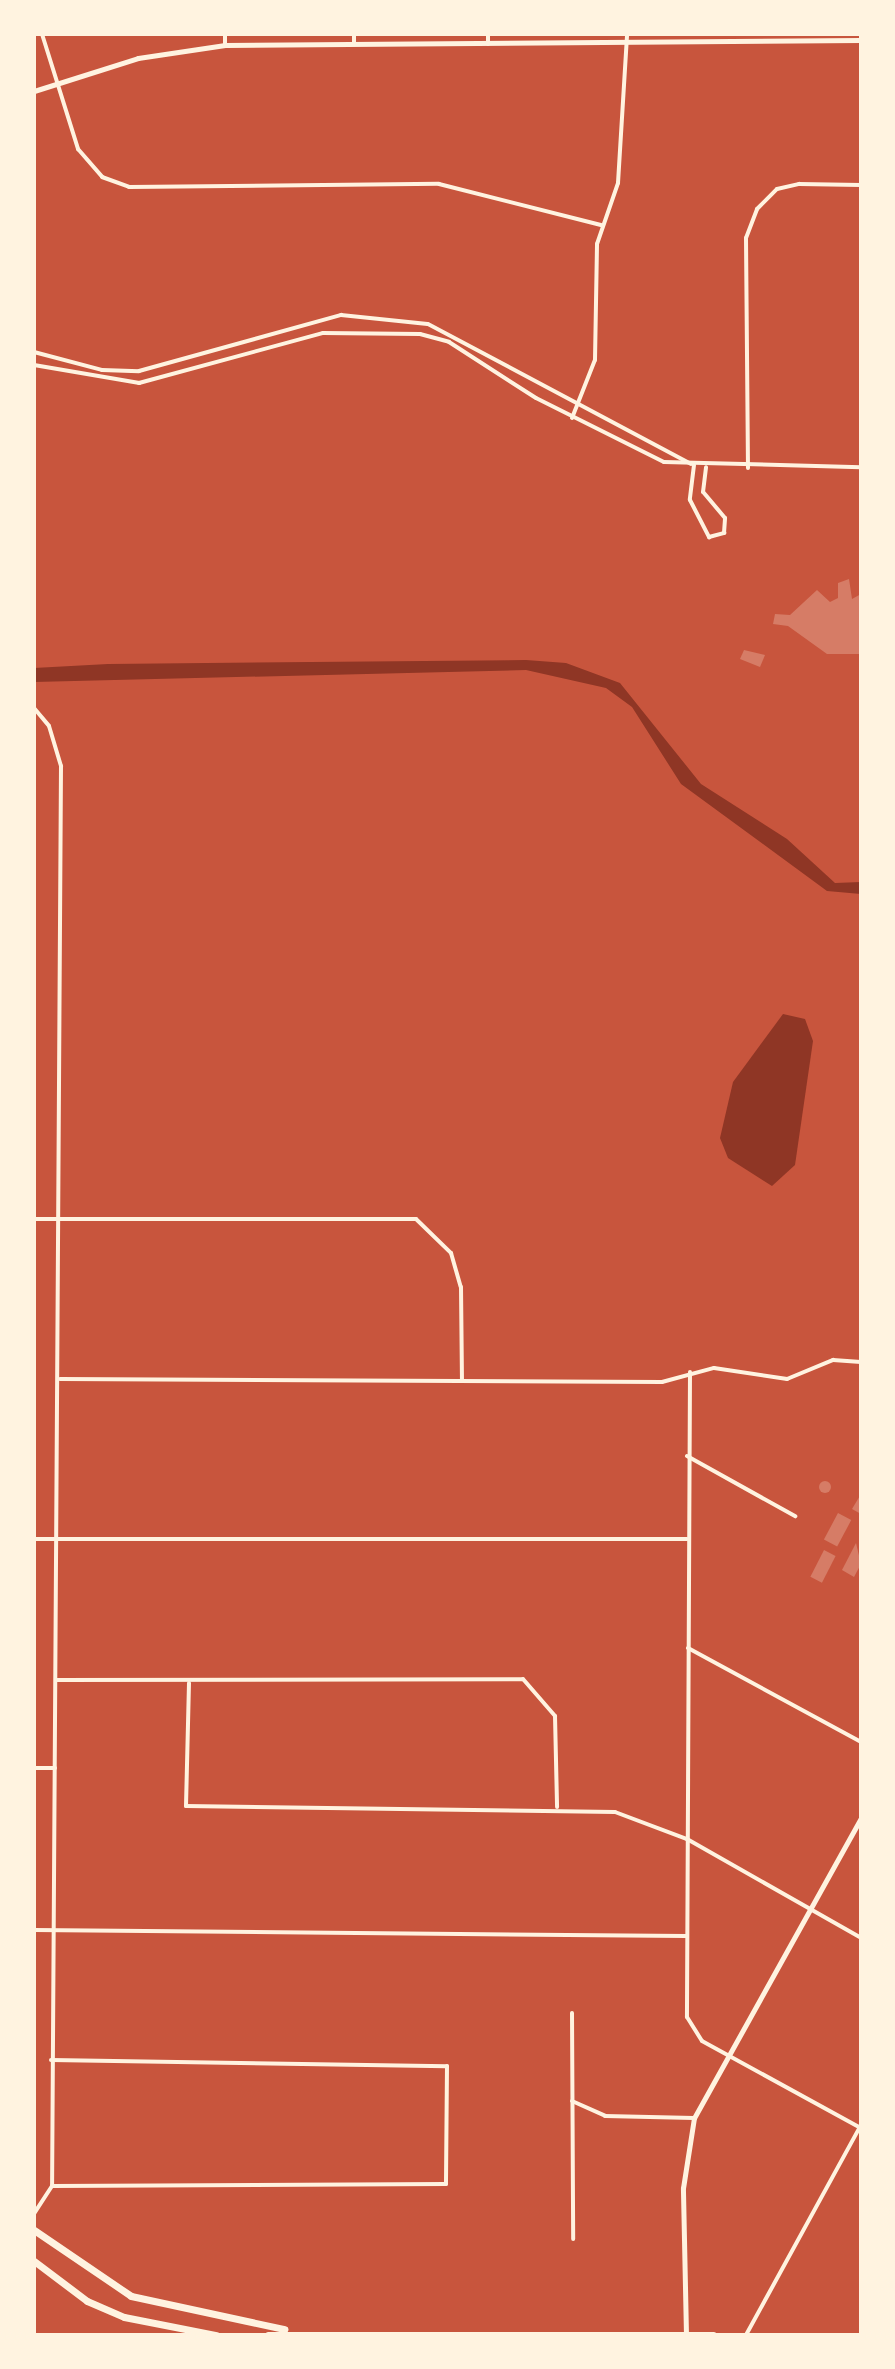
<!DOCTYPE html>
<style>
body{margin:0}
#map{position:relative;width:895px;height:2369px;overflow:hidden;background:#c8553d;font-family:Literata,serif}
div>[style]{position:absolute}
[style*='--x']{left:calc(var(--x)*1px);top:calc(var(--y)*1px);width:calc(var(--w)*1px);rotate:calc(var(--a)*1deg)}
.water>*{inset:0;background:#8f3625}
.building>*{inset:0;background:#d67c66;transform-origin:0 0}
.round{border-radius:50%}
.minor>*{height:4px;margin:-2px;padding:0 2px;transform-origin:2px;border-radius:2px;background:#fff3e0}
.tertiary>*{height:5px;margin:-2.5px;padding:0 2.5px;transform-origin:2.5px;border-radius:2.5px;background:#fff3e0}
.primary>*{height:7px;margin:-3.5px;padding:0 3.5px;transform-origin:3.5px;border-radius:3.5px;background:#fff3e0}
span{translate:-50% -50%;white-space:nowrap;text-align:center;line-height:1.15;-webkit-text-stroke:6px #fff3e0;paint-order:stroke}
.frame{position:absolute;inset:0;border:36px solid #fff3e0;pointer-events:none}
</style>
<div id="map">
<div class="water">
<i style="clip-path:polygon(526px 660px,566px 663px,620px 683px,701px 784px,787px 839px,835px 883px,861px 882px,861px 894px,827px 891px,681px 784px,632px 707px,606px 688px,526px 670px,34px 682px,34px 668px,108px 664px)"></i>
<i style="clip-path:polygon(783px 1014px,805px 1019px,813px 1041px,795px 1165px,772px 1186px,728px 1158px,720px 1138px,733px 1082px)"></i>
</div>
<div class="building">
<i style="clip-path:polygon(849px 579px,852px 599px,861px 594px,861px 654px,827px 654px,788px 626px,773px 624px,775px 614px,790px 615px,817px 590px,830px 602px,838px 598px,838px 583px)"></i>
<i style="clip-path:polygon(744px 650px,765px 655px,760px 667px,740px 659px)"></i>
<i class="round" style="left:819px;top:1481px;width:12px;height:12px"></i>
<i style="clip-path:polygon(861px 1494px,861px 1514px,852px 1509px)"></i>
<i style="left:838px;top:1513px;width:15px;height:30px;rotate:28deg"></i>
<i style="clip-path:polygon(856px 1543px,861px 1564px,854px 1577px,842px 1570px)"></i>
<i style="left:824px;top:1550px;width:13px;height:30px;rotate:27deg"></i>
</div>
<div class="minor">
<i style="--x:42;--y:34;--w:121;--a:72.6"></i>
<i style="--x:78;--y:149;--w:37;--a:49"></i>
<i style="--x:102;--y:177;--w:29;--a:20"></i>
<i style="--x:129;--y:187;--w:310;--a:-0.6"></i>
<i style="--x:439;--y:184;--w:167;--a:14.2"></i>
<i style="--x:354;--y:34;--w:10;--a:90"></i>
<i style="--x:488;--y:44;--w:10;--a:-90"></i>
<i style="--x:225;--y:45;--w:11;--a:-90"></i>
<i style="--x:34;--y:352;--w:70;--a:14.8"></i>
<i style="--x:102;--y:370;--w:37;--a:2"></i>
<i style="--x:139;--y:371;--w:210;--a:-15.5"></i>
<i style="--x:341;--y:315;--w:87;--a:5.9"></i>
<i style="--x:428;--y:324;--w:298;--a:28"></i>
<i style="--x:34;--y:365;--w:107;--a:9.7"></i>
<i style="--x:139;--y:383;--w:191;--a:-15.2"></i>
<i style="--x:323;--y:333;--w:97;--a:0.6"></i>
<i style="--x:420;--y:334;--w:30;--a:15"></i>
<i style="--x:449;--y:342;--w:103;--a:32.8"></i>
<i style="--x:536;--y:398;--w:143;--a:26.6"></i>
<i style="--x:664;--y:462;--w:197;--a:1.5"></i>
<i style="--x:572;--y:418;--w:62;--a:-68.4"></i>
<i style="--x:595;--y:360;--w:116;--a:-89"></i>
<i style="--x:597;--y:244;--w:65;--a:-71"></i>
<i style="--x:618;--y:183;--w:149;--a:-86.5"></i>
<i style="--x:694;--y:465;--w:35;--a:97"></i>
<i style="--x:690;--y:500;--w:42;--a:62.8"></i>
<i style="--x:709;--y:537;--w:16;--a:-15"></i>
<i style="--x:724;--y:533;--w:15;--a:-86"></i>
<i style="--x:725;--y:518;--w:34;--a:-130"></i>
<i style="--x:703;--y:492;--w:25;--a:-83"></i>
<i style="--x:748;--y:468;--w:230;--a:-90.5"></i>
<i style="--x:746;--y:238;--w:31;--a:-69"></i>
<i style="--x:757;--y:209;--w:28;--a:-45"></i>
<i style="--x:777;--y:189;--w:23;--a:-13"></i>
<i style="--x:799;--y:184;--w:62;--a:0.9"></i>
<i style="--x:34;--y:708;--w:23;--a:50"></i>
<i style="--x:49;--y:726;--w:42;--a:73.3"></i>
<i style="--x:61;--y:766;--w:1420;--a:90.36"></i>
<i style="--x:52;--y:2186;--w:33;--a:123"></i>
<i style="--x:34;--y:1219;--w:382;--a:0"></i>
<i style="--x:416;--y:1219;--w:49;--a:44.2"></i>
<i style="--x:451;--y:1253;--w:35;--a:74"></i>
<i style="--x:461;--y:1287;--w:93;--a:89.4"></i>
<i style="--x:690;--y:1372;--w:645;--a:90.27"></i>
<i style="--x:687;--y:2017;--w:28;--a:58"></i>
<i style="--x:702;--y:2041;--w:181;--a:28.7"></i>
<i style="--x:60;--y:1379;--w:602;--a:0.29"></i>
<i style="--x:662;--y:1382;--w:54;--a:-15.1"></i>
<i style="--x:714;--y:1368;--w:74;--a:8.6"></i>
<i style="--x:787;--y:1379;--w:50;--a:-22.4"></i>
<i style="--x:833;--y:1360;--w:28;--a:4"></i>
<i style="--x:687;--y:1456;--w:124;--a:29.1"></i>
<i style="--x:34;--y:1539;--w:653;--a:0"></i>
<i style="--x:688;--y:1648;--w:197;--a:28.5"></i>
<i style="--x:56;--y:1680;--w:467;--a:-0.1"></i>
<i style="--x:523;--y:1679;--w:49;--a:49.1"></i>
<i style="--x:555;--y:1716;--w:91;--a:88.7"></i>
<i style="--x:189;--y:1683;--w:123;--a:91.4"></i>
<i style="--x:186;--y:1806;--w:429;--a:0.8"></i>
<i style="--x:615;--y:1812;--w:77;--a:20.6"></i>
<i style="--x:687;--y:1839;--w:200;--a:29.6"></i>
<i style="--x:34;--y:1768;--w:21;--a:0"></i>
<i style="--x:34;--y:1930;--w:652;--a:0.53"></i>
<i style="--x:572;--y:2013;--w:226;--a:89.7"></i>
<i style="--x:51;--y:2060;--w:396;--a:0.9"></i>
<i style="--x:447;--y:2066;--w:118;--a:90.5"></i>
<i style="--x:446;--y:2184;--w:394;--a:179.7"></i>
<i style="--x:572;--y:2101;--w:36;--a:24"></i>
<i style="--x:605;--y:2116;--w:89;--a:1.3"></i>
<i style="--x:34;--y:2334;--w:1;--a:45"></i>
<i style="--x:746;--y:2335;--w:239;--a:-61.3"></i>
</div>
<div class="tertiary">
<i style="--x:34;--y:91;--w:109;--a:-17.6"></i>
<i style="--x:138;--y:58;--w:88;--a:-8.5"></i>
<i style="--x:225;--y:45;--w:636;--a:-0.45"></i>
<i style="--x:686;--y:2335;--w:147;--a:-91.2"></i>
<i style="--x:683;--y:2188;--w:71;--a:-81.1"></i>
<i style="--x:694;--y:2118;--w:343;--a:-60.9"></i>
</div>
<div class="primary">
<i style="--x:34;--y:2230;--w:117;--a:34.2"></i>
<i style="--x:131;--y:2296;--w:157;--a:12.2"></i>
<i style="--x:34;--y:2261;--w:66;--a:37"></i>
<i style="--x:87;--y:2301;--w:40;--a:23.4"></i>
<i style="--x:124;--y:2317;--w:94;--a:11.1"></i>
<i style="--x:268;--y:2335;--w:445;--a:0"></i>
</div>
<div class="frame"></div>
</div>
